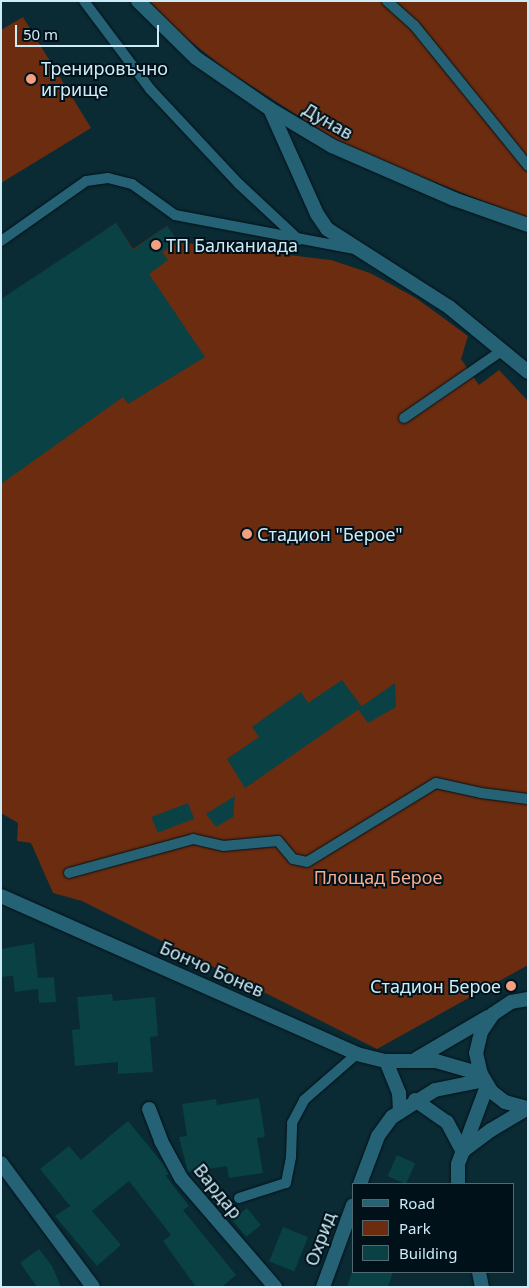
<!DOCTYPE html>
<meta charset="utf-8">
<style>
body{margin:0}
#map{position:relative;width:529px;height:1288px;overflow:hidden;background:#0a2a34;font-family:"Noto Sans",sans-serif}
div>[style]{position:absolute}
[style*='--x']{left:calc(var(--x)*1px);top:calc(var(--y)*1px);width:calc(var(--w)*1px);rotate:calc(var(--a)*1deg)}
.green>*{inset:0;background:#6b2c0f}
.building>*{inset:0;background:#094145;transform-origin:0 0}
.roads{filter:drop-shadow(0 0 1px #011117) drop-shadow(0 0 1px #011117)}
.service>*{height:10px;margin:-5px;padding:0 5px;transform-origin:5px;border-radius:5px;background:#266275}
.minor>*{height:14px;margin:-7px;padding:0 7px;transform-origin:7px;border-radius:7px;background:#266275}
.tertiary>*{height:14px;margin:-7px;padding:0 7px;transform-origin:7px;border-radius:7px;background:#266275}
.dots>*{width:14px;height:14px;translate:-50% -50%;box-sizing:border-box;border:2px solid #001119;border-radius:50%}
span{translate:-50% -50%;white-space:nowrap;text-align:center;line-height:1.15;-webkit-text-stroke:4px #001119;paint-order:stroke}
.poi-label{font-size:18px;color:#ceecf7}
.left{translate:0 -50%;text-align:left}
.right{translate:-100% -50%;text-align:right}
.street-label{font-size:18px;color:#ceecf7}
.park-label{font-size:18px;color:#f9ac8d}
.frame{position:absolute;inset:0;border:2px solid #ceecf7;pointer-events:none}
.legend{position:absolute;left:352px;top:1183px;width:162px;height:90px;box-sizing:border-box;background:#001119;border:1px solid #526972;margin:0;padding:6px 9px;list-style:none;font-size:15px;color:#ceecf7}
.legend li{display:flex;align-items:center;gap:10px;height:25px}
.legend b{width:25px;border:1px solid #526972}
.scale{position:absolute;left:15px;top:25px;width:144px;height:22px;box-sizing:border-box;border:2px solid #ceecf7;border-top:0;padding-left:6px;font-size:15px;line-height:18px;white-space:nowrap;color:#ceecf7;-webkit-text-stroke:4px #001119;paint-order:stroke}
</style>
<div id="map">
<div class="green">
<i style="clip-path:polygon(149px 1px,528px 1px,528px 219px,374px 158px,333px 138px,228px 71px,180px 33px)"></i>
<i style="clip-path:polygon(23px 17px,91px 128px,1px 183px,1px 30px)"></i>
<i style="clip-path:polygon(116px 223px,133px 249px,167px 226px,178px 242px,331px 260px,370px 273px,416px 298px,468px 336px,461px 359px,479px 385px,499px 370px,528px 401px,528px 965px,377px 1049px,82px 901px,53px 893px,31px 843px,17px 841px,18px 823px,1px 813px,1px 301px)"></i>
</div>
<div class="building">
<i style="clip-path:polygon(116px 223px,133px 250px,167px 226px,178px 242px,162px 252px,168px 260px,149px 274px,205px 357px,128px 404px,123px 397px,1px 484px,1px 299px)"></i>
<i style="clip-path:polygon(342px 680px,362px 707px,245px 788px,227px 759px,259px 737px,252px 727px,301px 692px,308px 703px)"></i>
<i style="clip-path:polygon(395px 683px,396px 707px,368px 723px,358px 709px)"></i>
<i style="clip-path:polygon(235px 796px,233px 817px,216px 827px,206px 814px)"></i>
<i style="left:188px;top:803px;width:17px;height:39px;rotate:69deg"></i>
<i style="clip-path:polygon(34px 943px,38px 978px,54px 977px,56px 1002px,39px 1003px,38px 989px,15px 992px,13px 976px,1px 977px,1px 949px)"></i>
<i style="clip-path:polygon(112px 994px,113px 1001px,155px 997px,158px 1036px,150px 1037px,153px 1072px,118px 1074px,118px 1062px,75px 1066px,72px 1030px,80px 1029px,77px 997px)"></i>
<i style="clip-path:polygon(259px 1098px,265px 1137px,257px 1138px,263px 1173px,229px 1178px,227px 1166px,188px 1172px,179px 1137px,187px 1136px,182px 1104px,216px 1099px,217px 1105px)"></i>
<i style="clip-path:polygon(128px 1121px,164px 1165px,169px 1175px,165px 1175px,189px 1206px,183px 1210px,236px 1275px,222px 1287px,196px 1287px,163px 1241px,171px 1235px,129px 1181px,92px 1211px,121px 1245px,97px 1266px,55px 1216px,70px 1206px,40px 1169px,69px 1146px,81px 1160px)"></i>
<i style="left:397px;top:1155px;width:20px;height:23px;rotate:24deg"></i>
<i style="left:247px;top:1208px;width:22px;height:19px;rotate:51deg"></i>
<i style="left:283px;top:1227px;width:27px;height:37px;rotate:22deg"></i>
<i style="clip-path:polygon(39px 1249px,52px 1266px,61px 1287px,37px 1287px,20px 1263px)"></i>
<i style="clip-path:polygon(352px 1272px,393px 1272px,388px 1287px,347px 1287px)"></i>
</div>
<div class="roads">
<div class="service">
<i style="--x:84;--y:1;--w:110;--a:53.1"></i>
<i style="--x:150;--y:89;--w:130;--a:46.9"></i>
<i style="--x:239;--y:184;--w:82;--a:43"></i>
<i style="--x:387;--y:1;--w:36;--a:42"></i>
<i style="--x:414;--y:25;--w:181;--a:51"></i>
<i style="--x:1;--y:241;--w:104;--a:-35.2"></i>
<i style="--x:86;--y:181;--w:22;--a:-8"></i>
<i style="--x:108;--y:178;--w:25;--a:14"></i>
<i style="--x:132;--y:184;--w:53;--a:35.8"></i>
<i style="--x:175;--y:215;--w:183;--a:10.7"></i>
<i style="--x:404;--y:418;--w:120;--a:-34.5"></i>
<i style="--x:69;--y:873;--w:129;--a:-15.3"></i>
<i style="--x:193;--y:839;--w:31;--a:13"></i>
<i style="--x:223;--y:846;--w:55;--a:-5.2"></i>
<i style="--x:278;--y:841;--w:23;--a:50"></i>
<i style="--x:293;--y:859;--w:14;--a:12"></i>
<i style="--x:307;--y:862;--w:151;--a:-31.5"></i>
<i style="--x:436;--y:783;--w:46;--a:12.5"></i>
<i style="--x:481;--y:793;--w:47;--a:7.3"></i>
<i style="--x:239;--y:1198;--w:49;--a:-17.7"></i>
<i style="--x:286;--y:1183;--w:26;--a:-79"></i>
<i style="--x:291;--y:1157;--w:34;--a:-88"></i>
<i style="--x:292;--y:1123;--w:26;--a:-62"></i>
<i style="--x:304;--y:1100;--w:70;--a:-41"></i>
</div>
<div class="minor">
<i style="--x:138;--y:1;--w:81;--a:44.5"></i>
<i style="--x:196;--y:58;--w:90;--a:34.6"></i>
<i style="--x:270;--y:109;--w:72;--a:30.8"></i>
<i style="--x:332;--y:146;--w:133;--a:23.5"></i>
<i style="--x:454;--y:199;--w:78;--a:19.4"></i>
<i style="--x:270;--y:109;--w:115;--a:65.9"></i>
<i style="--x:317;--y:214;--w:18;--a:56"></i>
<i style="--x:327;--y:229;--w:145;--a:32.6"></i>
<i style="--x:449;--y:307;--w:102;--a:39.4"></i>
<i style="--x:149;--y:1109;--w:34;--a:69"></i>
<i style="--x:161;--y:1141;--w:42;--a:61.6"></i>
<i style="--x:181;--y:1178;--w:144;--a:49.2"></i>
<i style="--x:1;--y:1163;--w:154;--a:53.4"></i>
<i style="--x:360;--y:1184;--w:51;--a:-69.4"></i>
<i style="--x:378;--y:1136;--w:24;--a:-54"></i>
<i style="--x:392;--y:1117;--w:51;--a:-32.1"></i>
<i style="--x:435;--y:1090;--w:50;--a:-11.5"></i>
<i style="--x:323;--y:1287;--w:87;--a:-69.9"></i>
</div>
<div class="tertiary">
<i style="--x:1;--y:896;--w:389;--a:23.9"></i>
<i style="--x:357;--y:1054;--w:30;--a:14"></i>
<i style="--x:386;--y:1061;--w:50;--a:0"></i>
<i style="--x:436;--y:1061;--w:47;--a:16.1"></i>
<i style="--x:528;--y:999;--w:17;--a:170"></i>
<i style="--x:511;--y:1002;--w:22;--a:146"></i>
<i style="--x:493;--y:1014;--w:22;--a:124"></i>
<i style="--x:481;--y:1032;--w:22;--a:103"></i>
<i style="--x:476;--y:1053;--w:22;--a:77"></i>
<i style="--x:481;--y:1074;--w:21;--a:59"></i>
<i style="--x:492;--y:1092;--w:16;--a:38"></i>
<i style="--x:505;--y:1102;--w:24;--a:15"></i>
<i style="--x:416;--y:1059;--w:83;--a:-30.3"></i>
<i style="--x:386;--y:1061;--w:35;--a:68"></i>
<i style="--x:399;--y:1093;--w:19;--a:87"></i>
<i style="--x:415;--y:1100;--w:39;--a:35"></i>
<i style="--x:447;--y:1122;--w:34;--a:62"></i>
<i style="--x:463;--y:1151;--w:35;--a:-37"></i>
<i style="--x:491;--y:1130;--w:43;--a:-30.7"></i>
<i style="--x:458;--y:1184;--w:20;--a:-90"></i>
<i style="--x:458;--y:1164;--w:83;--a:-69.6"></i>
<i style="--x:479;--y:1272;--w:15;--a:79"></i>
</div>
</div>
<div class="dots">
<i style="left:31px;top:79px;background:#f2a080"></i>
<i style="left:156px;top:245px;background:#f2a080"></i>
<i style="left:247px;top:534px;background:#f2a080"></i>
<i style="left:511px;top:986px;background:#f2a080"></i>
</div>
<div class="poi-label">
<span class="left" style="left:41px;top:79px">Тренировъчно<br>игрище</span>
<span class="left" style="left:166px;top:245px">ТП Балканиада</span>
<span class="left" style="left:257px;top:534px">Стадион "Берое"</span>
<span class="right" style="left:501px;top:986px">Стадион Берое</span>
</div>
<div class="street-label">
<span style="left:328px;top:121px;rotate:30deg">Дунав</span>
<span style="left:212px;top:969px;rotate:24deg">Бончо Бонев</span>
<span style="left:218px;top:1191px;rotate:51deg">Вардар</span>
<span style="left:320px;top:1239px;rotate:-70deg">Охрид</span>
</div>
<div class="park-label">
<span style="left:378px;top:877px">Площад Берое</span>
</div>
<div class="frame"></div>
<ul class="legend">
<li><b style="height:6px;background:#266275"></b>Road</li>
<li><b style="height:14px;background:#6b2c0f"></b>Park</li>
<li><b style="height:14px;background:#094145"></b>Building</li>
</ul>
<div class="scale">50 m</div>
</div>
